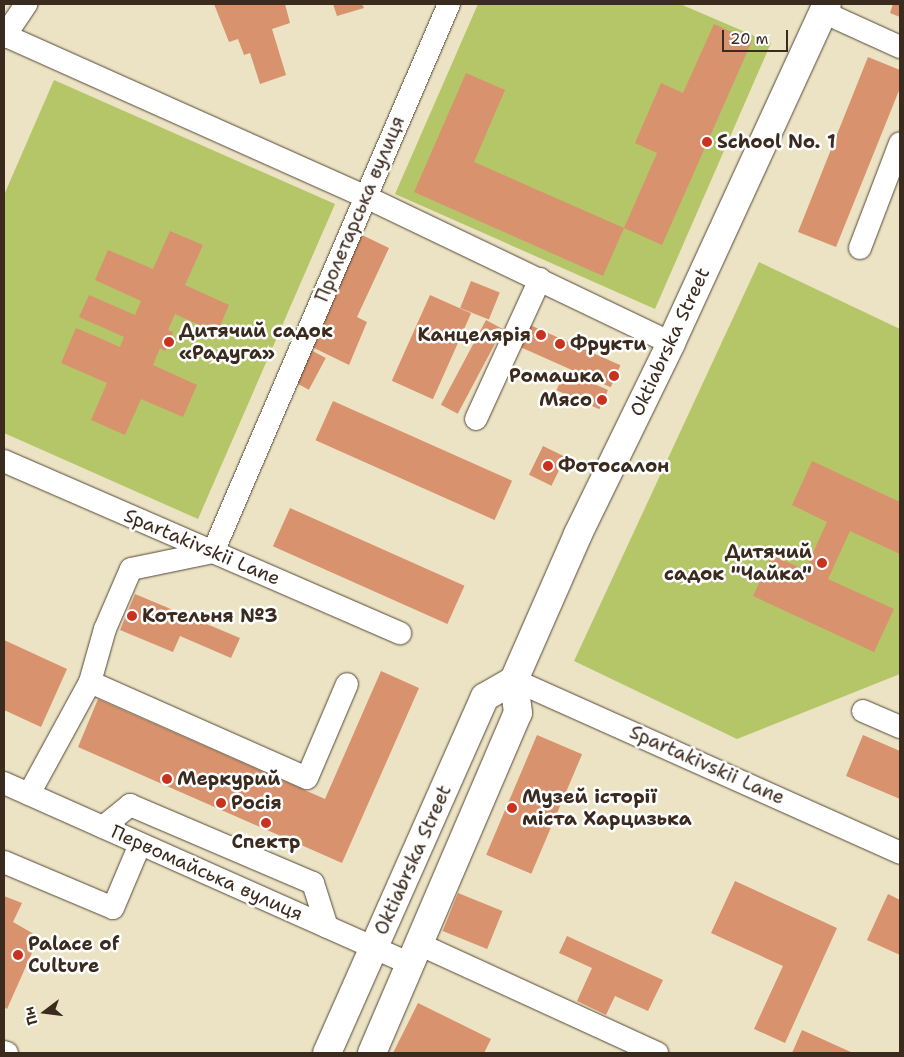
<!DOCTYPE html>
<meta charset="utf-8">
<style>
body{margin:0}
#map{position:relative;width:904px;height:1057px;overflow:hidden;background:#ebe3c3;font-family:"Shantell Sans",sans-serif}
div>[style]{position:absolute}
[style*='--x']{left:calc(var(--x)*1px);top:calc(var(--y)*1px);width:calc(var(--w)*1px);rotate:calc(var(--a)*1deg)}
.green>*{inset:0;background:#b5c669}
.building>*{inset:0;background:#d8926d;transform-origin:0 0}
.roads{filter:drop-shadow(0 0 1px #554637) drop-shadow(0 0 1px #554637)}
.minor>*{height:22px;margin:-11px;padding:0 11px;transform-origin:11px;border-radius:11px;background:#fff}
.major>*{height:28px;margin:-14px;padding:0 14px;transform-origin:14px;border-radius:14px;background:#fff}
.dots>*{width:14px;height:14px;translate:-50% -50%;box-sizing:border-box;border:2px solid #fff;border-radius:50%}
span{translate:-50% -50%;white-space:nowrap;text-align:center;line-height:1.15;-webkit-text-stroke:5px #fff;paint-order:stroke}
.poi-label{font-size:19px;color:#3b2a1e;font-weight:700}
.left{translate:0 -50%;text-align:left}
.right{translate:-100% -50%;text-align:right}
.street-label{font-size:19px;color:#3b2a1e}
.frame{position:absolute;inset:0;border:5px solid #3b2a1e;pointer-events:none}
.north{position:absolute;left:20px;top:987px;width:50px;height:50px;-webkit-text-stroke:4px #fff;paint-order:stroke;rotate:255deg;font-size:14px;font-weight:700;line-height:20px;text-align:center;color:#3b2a1e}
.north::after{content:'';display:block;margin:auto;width:18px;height:22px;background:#3b2a1e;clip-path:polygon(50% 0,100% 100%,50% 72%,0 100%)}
.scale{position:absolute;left:722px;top:30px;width:66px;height:22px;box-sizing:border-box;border:2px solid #3b2a1e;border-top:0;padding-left:6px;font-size:15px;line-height:18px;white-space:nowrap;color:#3b2a1e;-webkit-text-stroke:4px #fff;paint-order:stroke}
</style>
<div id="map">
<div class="green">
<i style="clip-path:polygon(478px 4px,680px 4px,771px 43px,655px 309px,395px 194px)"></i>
<i style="clip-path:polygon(54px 80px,335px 204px,198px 519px,4px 433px,4px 195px)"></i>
<i style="clip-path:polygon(759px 262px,900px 329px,900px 674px,737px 739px,574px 661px)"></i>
</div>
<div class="building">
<i style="clip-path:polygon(214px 4px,285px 4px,290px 23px,272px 29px,286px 75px,260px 84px,250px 53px,244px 55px,238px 39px,229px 42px)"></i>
<i style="clip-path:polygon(333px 4px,362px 4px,364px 8px,337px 16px)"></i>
<i style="clip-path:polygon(893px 4px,900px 4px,900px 17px,890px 13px)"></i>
<i style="clip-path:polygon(714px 24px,752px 41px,662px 245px,624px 228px,657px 153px,635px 143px,661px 83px,683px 93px)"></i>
<i style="clip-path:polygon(868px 57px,900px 70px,900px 88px,836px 247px,798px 232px)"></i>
<i style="clip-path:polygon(466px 73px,505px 90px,474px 162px,624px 228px,603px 276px,414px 192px)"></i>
<i style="clip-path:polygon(170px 231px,203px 245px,185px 285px,229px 305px,217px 333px,175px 314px,168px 330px,173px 332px,169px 342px,165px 351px,160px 348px,153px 365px,197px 385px,183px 417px,141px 399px,125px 435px,91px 420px,107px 383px,61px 363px,76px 328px,120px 347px,124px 337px,79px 317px,89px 295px,135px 315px,141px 301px,95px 280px,108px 250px,153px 269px)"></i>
<i style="clip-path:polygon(360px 234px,389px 248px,357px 317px,367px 322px,349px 365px,310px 346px)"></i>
<i style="left:471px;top:281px;width:31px;height:29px;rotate:22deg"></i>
<i style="left:430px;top:295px;width:45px;height:94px;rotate:24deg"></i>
<i style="left:486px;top:320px;width:19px;height:96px;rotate:28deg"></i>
<i style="left:530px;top:325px;width:99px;height:24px;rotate:24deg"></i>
<i style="left:309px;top:349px;width:19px;height:36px;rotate:28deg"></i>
<i style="left:565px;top:371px;width:47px;height:21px;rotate:24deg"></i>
<i style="left:333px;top:401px;width:196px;height:43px;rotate:24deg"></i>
<i style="left:543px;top:446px;width:25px;height:32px;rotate:26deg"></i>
<i style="clip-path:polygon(812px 461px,900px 502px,900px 554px,850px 531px,828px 579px,894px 609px,874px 652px,753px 596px,772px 555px,805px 570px,827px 522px,792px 505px)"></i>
<i style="left:290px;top:508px;width:191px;height:42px;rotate:24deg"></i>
<i style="clip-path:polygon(135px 594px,240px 638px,231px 658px,180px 636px,173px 652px,120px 630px)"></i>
<i style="clip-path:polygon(4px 640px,67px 669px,41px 727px,4px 710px)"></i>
<i style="clip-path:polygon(381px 671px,419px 688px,342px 863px,78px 747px,98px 699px,325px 799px)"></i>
<i style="left:537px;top:735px;width:49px;height:130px;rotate:23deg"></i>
<i style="clip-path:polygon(863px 735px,900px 751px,900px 799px,846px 776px)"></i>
<i style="clip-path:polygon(735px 881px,837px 928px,785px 1043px,754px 1029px,783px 966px,711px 933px)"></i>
<i style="left:458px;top:893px;width:48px;height:41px;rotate:22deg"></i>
<i style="clip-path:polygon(888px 894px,900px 900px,900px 955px,867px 940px)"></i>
<i style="clip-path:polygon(4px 896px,22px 903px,13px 922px,39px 937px,7px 1009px,4px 1007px)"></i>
<i style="clip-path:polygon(567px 936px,663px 980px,648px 1011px,615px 996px,606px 1015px,577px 1001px,592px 968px,559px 953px)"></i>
<i style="clip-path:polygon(418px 1003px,491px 1039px,484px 1053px,393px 1053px)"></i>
<i style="clip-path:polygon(802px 1030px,853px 1053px,792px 1053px)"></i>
</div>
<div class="roads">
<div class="minor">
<i style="--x:823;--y:12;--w:85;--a:24.4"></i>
<i style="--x:4;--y:35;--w:397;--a:24.1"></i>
<i style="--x:366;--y:197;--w:338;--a:25.6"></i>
<i style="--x:4;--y:37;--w:40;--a:-56"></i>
<i style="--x:860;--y:248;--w:112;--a:-69.1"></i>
<i style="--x:476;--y:419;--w:154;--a:-65.4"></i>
<i style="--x:4;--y:461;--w:432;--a:23.5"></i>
<i style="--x:514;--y:680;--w:423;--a:24.1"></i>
<i style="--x:90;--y:682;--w:237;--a:23.9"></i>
<i style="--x:307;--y:778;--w:102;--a:-66.9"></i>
<i style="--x:863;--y:711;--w:40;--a:23.4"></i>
<i style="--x:4;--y:783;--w:445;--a:24"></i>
<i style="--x:29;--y:794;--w:128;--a:-61.4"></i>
<i style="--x:90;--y:682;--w:55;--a:-74.2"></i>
<i style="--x:105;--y:629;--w:65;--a:-66.6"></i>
<i style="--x:131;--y:569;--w:84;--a:-11.7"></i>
<i style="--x:213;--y:552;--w:597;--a:-66.7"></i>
<i style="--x:103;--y:827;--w:35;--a:-39"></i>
<i style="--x:130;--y:805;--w:199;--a:23.1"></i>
<i style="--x:313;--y:883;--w:46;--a:72.3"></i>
<i style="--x:4;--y:862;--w:118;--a:22.9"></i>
<i style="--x:113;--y:908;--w:69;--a:-67.1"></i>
<i style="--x:419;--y:944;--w:262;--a:24.6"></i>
<i style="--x:4;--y:1052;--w:3;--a:18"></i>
</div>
<div class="major">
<i style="--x:327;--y:1053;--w:389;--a:-66.1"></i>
<i style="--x:485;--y:697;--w:34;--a:-30"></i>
<i style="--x:372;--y:1053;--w:370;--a:-66.8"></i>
<i style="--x:518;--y:713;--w:33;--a:-97"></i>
<i style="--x:514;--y:680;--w:159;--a:-66.3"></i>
<i style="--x:578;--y:534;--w:212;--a:-64"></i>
<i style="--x:671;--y:343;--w:373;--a:-65.3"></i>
</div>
</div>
<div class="dots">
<i style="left:707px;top:142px;background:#c8321e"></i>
<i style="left:541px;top:335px;background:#c8321e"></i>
<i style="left:169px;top:342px;background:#c8321e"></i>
<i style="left:560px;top:344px;background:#c8321e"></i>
<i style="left:614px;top:376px;background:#c8321e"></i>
<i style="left:602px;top:400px;background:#c8321e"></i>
<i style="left:548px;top:466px;background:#c8321e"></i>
<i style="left:822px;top:563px;background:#c8321e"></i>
<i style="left:132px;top:616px;background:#c8321e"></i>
<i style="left:167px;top:779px;background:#c8321e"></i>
<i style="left:221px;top:803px;background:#c8321e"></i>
<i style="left:512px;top:808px;background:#c8321e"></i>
<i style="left:266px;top:823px;background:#c8321e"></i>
<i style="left:18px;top:955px;background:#c8321e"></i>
</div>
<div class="poi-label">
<span class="left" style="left:717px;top:142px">School No. 1</span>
<span class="left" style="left:179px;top:342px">Дитячий садок<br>«Радуга»</span>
<span class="right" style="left:531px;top:335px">Канцелярія</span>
<span class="left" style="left:570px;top:344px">Фрукти</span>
<span class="right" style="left:604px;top:376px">Ромашка</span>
<span class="right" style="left:592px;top:400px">Мясо</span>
<span class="left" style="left:558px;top:466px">Фотосалон</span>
<span class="right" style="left:812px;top:563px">Дитячий<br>садок "Чайка"</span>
<span class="left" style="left:142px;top:616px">Котельня №3</span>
<span class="left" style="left:177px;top:779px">Меркурий</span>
<span class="left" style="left:522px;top:808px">Музей історії<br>міста Харцизька</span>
<span class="left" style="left:231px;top:803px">Росія</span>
<span style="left:266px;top:842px">Спектр</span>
<span class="left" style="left:28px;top:955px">Palace of<br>Culture</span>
</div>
<div class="street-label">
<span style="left:360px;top:209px;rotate:-67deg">Пролетарська вулиця</span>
<span style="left:670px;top:342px;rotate:-65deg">Oktiabrska Street</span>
<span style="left:202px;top:547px;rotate:23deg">Spartakivskii Lane</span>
<span style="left:707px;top:765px;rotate:24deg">Spartakivskii Lane</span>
<span style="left:413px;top:860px;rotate:-66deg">Oktiabrska Street</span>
<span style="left:207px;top:873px;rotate:24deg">Первомайська вулиця</span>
</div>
<div class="frame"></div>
<div class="north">Пн</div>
<div class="scale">20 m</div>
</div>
